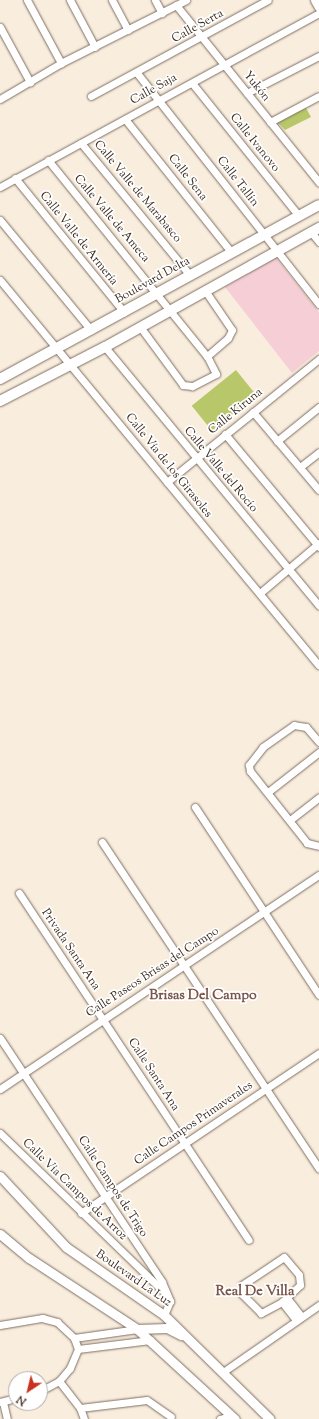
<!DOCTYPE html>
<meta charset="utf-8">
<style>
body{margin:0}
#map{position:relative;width:319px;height:1419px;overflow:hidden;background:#f9edde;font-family:"Sorts Mill Goudy",serif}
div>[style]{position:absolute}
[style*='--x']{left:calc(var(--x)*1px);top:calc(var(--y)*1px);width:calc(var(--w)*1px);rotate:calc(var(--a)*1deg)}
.built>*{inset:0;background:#f6cfd6}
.green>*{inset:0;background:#b7c76a;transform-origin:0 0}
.roads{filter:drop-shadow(0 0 1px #7e6e61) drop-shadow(0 0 1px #7e6e61)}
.street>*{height:7px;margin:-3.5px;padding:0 3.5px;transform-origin:3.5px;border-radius:3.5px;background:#fff}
.secondary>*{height:9px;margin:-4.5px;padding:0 4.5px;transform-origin:4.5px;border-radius:4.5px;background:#fff}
.primary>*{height:10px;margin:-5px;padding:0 5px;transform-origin:5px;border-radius:5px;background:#fff}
span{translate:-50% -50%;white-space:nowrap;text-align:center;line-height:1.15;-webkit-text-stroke:3.5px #fff;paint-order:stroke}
.street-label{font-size:12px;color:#3b2a1e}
.quarter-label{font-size:14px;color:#7a554a;font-weight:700}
.north{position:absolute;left:8px;top:1371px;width:40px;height:40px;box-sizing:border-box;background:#fff;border:1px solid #b1aaa5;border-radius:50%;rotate:215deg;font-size:11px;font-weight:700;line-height:16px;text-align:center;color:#3b2a1e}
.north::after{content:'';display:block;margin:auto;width:14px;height:18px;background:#c8321e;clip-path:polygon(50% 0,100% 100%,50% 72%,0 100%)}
</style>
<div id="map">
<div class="built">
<i style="clip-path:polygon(276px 258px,319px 312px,319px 351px,292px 373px,225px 287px)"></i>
</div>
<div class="green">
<i style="clip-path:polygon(306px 108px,311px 117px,285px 130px,276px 121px)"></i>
<i style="left:236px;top:370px;width:32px;height:57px;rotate:51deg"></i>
</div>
<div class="roads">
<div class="street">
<i style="--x:27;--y:0;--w:72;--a:61.6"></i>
<i style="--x:70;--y:0;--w:53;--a:62"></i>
<i style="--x:112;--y:0;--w:34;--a:62"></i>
<i style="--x:155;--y:0;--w:15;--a:62"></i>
<i style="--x:176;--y:5;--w:228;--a:51.1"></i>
<i style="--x:0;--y:27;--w:63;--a:61.4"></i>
<i style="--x:137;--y:73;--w:294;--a:51.8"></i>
<i style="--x:192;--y:83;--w:171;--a:51.2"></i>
<i style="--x:247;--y:93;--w:81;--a:-27.2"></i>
<i style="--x:91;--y:96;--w:201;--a:-28.5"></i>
<i style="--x:0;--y:99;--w:71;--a:-30.5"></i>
<i style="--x:61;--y:63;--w:140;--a:-26.7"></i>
<i style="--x:125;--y:119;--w:170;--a:51.4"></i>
<i style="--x:270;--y:122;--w:55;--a:-28"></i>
<i style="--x:81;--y:143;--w:171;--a:50.5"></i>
<i style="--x:48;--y:160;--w:252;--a:51"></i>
<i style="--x:207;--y:356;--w:20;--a:63"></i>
<i style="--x:216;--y:374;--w:27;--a:153"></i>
<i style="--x:192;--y:386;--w:9;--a:-174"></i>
<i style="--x:183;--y:385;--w:71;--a:-126.4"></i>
<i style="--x:15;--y:178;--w:173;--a:50.9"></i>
<i style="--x:0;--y:187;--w:363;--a:-28.6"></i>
<i style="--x:0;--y:220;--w:143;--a:50.4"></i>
<i style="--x:311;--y:232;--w:13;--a:51"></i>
<i style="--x:0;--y:280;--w:500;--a:50.4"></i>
<i style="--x:206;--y:292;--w:46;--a:55.6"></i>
<i style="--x:232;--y:330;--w:9;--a:117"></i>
<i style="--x:228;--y:338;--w:28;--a:139"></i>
<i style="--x:105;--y:347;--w:336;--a:50.4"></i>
<i style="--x:253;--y:412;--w:102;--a:49.8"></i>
<i style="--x:225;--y:434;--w:147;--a:50.2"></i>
<i style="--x:277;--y:441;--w:54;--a:-39"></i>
<i style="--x:300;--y:467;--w:24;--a:-38"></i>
<i style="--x:167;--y:482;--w:196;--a:-39"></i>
<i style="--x:260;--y:593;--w:77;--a:-40.3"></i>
<i style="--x:319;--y:742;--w:20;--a:-131"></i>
<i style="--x:306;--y:727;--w:12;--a:-171"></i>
<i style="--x:294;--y:725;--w:38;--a:145"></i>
<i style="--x:263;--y:747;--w:23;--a:128"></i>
<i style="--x:249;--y:765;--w:6;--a:81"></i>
<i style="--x:250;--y:771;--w:92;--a:51.6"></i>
<i style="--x:307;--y:843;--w:12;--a:14"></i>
<i style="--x:268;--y:792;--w:65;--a:-38.1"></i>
<i style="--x:195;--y:807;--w:225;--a:56.6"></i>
<i style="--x:290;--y:820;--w:37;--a:-38"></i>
<i style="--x:102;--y:842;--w:392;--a:56.4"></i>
<i style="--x:19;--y:893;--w:416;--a:56.5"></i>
<i style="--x:0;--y:1038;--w:293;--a:56.4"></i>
<i style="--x:162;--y:1282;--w:21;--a:67"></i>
<i style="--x:170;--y:1301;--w:15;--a:113"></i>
<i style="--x:0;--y:1089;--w:384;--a:-33.9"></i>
<i style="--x:0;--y:1133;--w:228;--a:44.1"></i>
<i style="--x:81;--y:1213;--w:287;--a:-33.9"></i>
<i style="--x:284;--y:1257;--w:23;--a:50"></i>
<i style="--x:299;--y:1275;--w:10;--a:84"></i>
<i style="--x:300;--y:1285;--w:25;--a:137"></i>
<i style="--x:282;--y:1302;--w:24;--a:152"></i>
<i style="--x:261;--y:1313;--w:27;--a:-135"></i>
<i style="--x:242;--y:1294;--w:9;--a:-90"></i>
<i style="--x:242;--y:1285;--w:50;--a:-33.7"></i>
<i style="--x:287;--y:1298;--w:23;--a:52"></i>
<i style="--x:282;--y:1302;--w:23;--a:52"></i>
<i style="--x:0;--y:1325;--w:43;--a:-9.5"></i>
<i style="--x:42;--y:1318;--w:16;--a:15"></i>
<i style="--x:57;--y:1322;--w:23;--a:43"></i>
<i style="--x:74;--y:1338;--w:12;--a:70"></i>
<i style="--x:78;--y:1349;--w:21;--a:113"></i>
<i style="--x:70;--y:1368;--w:17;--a:130"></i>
<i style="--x:59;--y:1381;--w:21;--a:152"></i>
<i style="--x:74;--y:1338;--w:64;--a:-8.1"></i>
<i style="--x:78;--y:1349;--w:73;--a:-7.1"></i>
<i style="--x:223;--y:1372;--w:117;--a:-34.9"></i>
<i style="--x:59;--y:1381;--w:34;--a:52"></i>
<i style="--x:80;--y:1408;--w:67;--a:-6.8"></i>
<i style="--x:147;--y:1400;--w:29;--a:35"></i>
<i style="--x:0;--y:1402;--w:16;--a:-14"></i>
<i style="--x:3;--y:1402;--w:17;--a:77"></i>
<i style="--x:80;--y:1408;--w:12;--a:70"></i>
<i style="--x:220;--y:1419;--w:11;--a:-15"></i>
</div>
<div class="secondary">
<i style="--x:315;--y:0;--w:8;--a:60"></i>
<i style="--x:0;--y:1176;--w:97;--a:47.1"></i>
<i style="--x:66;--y:1247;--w:119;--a:34.8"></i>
<i style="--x:164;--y:1315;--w:148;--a:44.5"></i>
<i style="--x:0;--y:1234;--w:38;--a:40"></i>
<i style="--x:29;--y:1258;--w:129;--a:33.3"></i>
<i style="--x:137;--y:1329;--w:133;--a:42.6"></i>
<i style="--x:137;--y:1329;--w:30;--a:-2"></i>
<i style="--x:167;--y:1328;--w:16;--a:27"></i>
</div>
<div class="primary">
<i style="--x:0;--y:379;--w:363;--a:-28.6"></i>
<i style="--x:0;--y:401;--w:118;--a:-27.2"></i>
<i style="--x:105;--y:347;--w:245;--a:-29.1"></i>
</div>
</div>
<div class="street-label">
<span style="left:198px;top:27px;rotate:-29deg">Calle Serta</span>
<span style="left:256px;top:87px;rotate:51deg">Yukón</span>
<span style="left:154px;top:90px;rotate:-29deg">Calle Saja</span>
<span style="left:254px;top:143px;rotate:51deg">Calle Ivanovo</span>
<span style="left:187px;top:178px;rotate:52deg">Calle Sena</span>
<span style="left:237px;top:182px;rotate:52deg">Calle Tallín</span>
<span style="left:137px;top:192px;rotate:50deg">Calle Valle de Marabasco</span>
<span style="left:111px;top:219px;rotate:50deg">Calle Valle de Ameca</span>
<span style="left:78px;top:239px;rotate:51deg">Calle Valle de Armería</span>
<span style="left:153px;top:281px;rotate:-29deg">Boulevard Delta</span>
<span style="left:236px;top:412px;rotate:-39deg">Calle Kiruna</span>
<span style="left:168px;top:466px;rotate:51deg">Calle Vía de los Girasoles</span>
<span style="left:220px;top:470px;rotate:50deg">Calle Valle del Rocío</span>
<span style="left:70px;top:950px;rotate:56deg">Privada Santa Ana</span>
<span style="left:153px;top:973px;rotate:-33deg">Calle Paseos Brisas del Campo</span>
<span style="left:153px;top:1075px;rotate:57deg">Calle Santa Ana</span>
<span style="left:194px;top:1124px;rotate:-34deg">Calle Campos Primaverales</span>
<span style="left:112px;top:1187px;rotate:57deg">Calle Campos de Trigo</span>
<span style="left:74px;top:1190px;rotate:44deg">Calle Vía Campos de Arroz</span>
<span style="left:133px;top:1279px;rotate:35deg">Boulevard La Luz</span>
</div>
<div class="quarter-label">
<span style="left:203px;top:996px">Brisas Del Campo</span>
<span style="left:255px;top:1292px">Real De Villa</span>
</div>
<div class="north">N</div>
</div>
